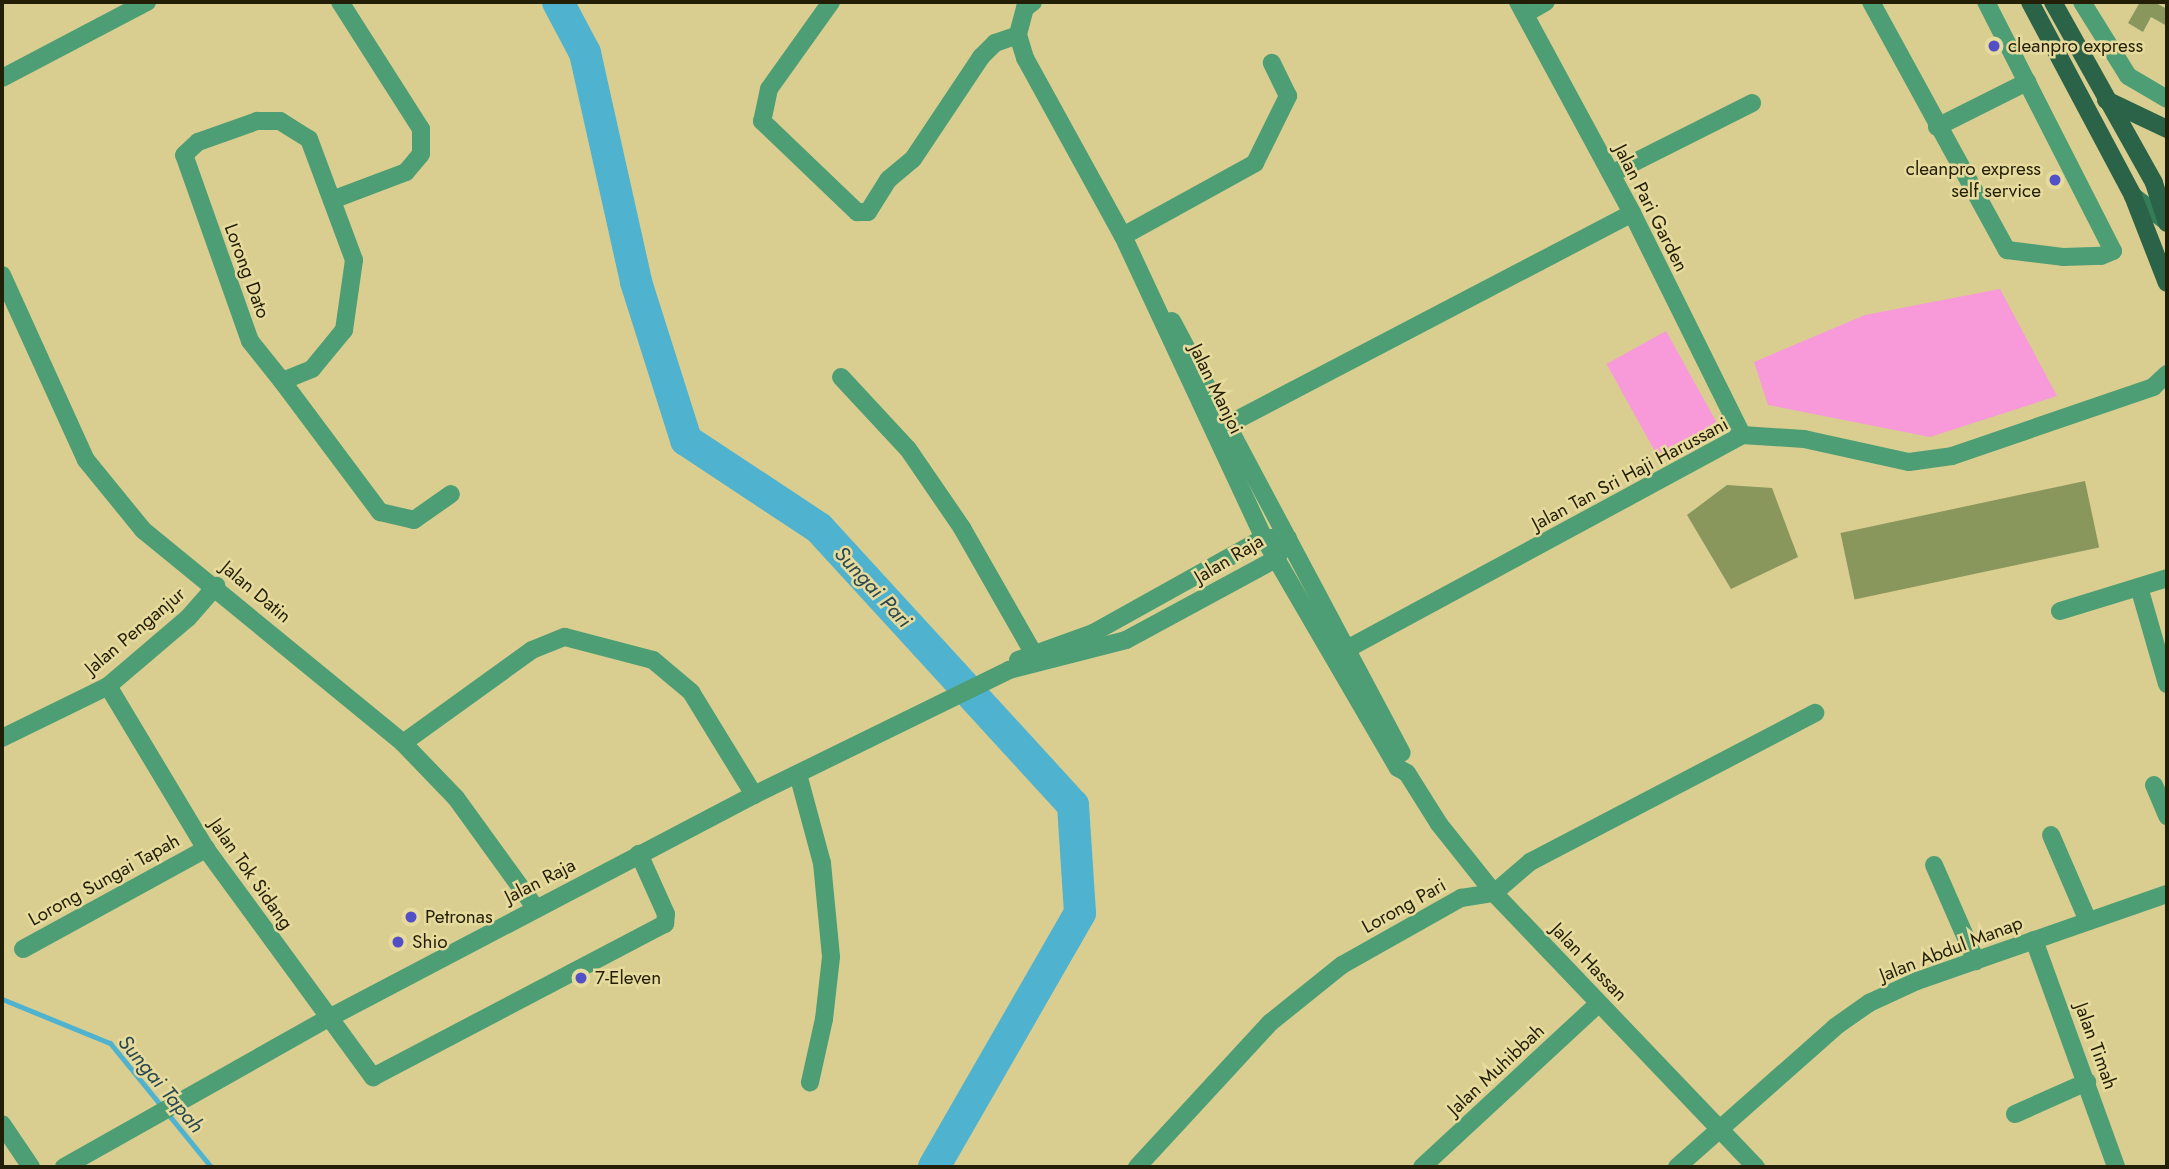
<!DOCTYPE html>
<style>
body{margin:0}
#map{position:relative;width:2169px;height:1169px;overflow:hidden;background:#d9ce90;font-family:Jost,sans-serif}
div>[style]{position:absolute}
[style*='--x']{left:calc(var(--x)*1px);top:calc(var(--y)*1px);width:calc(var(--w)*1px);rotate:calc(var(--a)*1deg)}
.green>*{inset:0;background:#f899da;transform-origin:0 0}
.stream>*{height:5px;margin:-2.5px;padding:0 2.5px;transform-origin:2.5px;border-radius:2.5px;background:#4fb2ce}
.river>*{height:32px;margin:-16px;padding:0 16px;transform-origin:16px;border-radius:16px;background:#4fb2ce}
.building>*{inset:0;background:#89975d;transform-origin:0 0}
.minor>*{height:18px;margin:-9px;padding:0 9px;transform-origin:9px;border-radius:9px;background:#4d9e75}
.tertiary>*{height:18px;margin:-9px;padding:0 9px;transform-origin:9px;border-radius:9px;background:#4d9e75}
.secondary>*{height:18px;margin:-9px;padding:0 9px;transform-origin:9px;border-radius:9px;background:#347d59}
.primary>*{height:18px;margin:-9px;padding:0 9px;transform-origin:9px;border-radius:9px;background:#2a6347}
.dots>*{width:19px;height:19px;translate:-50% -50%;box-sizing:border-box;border:4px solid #e6db9d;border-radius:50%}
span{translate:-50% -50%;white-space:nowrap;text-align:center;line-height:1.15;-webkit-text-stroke:5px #e6db9d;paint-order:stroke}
.poi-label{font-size:19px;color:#231e06}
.left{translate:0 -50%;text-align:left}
.right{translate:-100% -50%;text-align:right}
.street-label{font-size:19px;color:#231e06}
.water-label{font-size:21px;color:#2a4851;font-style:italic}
.frame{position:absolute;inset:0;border:4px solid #231e06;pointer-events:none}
</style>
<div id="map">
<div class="green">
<i style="clip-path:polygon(2000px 289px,2057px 396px,1930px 437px,1768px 405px,1754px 362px,1865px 315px)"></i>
<i style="left:1666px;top:331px;width:106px;height:68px;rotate:61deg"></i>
</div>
<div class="stream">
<i style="--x:2;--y:999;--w:117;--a:22.2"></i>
<i style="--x:110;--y:1043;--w:160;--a:50.8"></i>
</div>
<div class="river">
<i style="--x:558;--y:2;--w:58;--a:62.1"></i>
<i style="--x:585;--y:53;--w:235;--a:77.4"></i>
<i style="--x:636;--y:282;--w:166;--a:72.4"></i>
<i style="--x:686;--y:440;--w:159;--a:33.5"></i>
<i style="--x:819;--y:528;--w:376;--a:47.5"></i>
<i style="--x:1073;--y:805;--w:108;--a:86.3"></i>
<i style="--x:1080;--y:913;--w:293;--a:119.9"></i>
</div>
<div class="building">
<i style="clip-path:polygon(2140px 2px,2154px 2px,2167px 9px,2167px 26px,2151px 17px,2143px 32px,2128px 23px)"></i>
<i style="left:2085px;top:481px;width:68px;height:250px;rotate:78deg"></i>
<i style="clip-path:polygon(1727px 485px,1772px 488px,1798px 557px,1731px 589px,1687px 515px)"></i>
</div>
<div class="minor">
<i style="--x:831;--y:2;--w:107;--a:125.5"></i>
<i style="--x:769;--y:89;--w:33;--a:102"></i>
<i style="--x:762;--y:121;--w:132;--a:43.8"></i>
<i style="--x:857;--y:212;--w:11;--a:0"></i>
<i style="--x:868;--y:212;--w:39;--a:-58"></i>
<i style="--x:889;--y:179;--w:31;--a:-40"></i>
<i style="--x:913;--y:159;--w:123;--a:-56.3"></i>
<i style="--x:981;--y:57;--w:20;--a:-45"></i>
<i style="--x:995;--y:43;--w:24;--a:-19"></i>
<i style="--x:1518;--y:2;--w:240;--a:61.6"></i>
<i style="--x:1632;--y:213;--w:248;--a:63.6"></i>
<i style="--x:1871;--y:2;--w:283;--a:61.3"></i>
<i style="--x:2007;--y:250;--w:56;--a:7.1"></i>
<i style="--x:2063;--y:257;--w:38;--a:-2"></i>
<i style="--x:2101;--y:256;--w:13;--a:-23"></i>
<i style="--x:2113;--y:251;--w:280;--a:-117"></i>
<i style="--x:2082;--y:2;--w:87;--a:58.1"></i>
<i style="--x:2128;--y:76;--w:45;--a:30.5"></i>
<i style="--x:1525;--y:14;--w:24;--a:-30"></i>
<i style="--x:2;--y:78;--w:164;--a:-27.7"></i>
<i style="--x:257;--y:121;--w:23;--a:0"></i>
<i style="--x:280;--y:121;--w:34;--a:32"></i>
<i style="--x:309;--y:139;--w:129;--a:69.6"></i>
<i style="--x:354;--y:260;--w:71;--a:98.1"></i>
<i style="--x:344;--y:330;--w:50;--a:129.4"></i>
<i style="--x:312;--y:369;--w:32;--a:158"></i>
<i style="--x:282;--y:381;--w:51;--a:-128.7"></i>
<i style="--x:250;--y:341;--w:197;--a:-109.5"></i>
<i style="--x:184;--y:155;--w:19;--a:-43"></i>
<i style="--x:198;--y:142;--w:63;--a:-19.6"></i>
<i style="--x:1937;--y:127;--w:101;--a:-26.6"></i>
<i style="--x:1611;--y:174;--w:158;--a:-26.7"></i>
<i style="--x:332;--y:200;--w:79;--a:-20.7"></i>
<i style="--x:406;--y:172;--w:23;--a:-50"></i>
<i style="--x:421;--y:154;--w:25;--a:-90"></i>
<i style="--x:421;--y:129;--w:151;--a:-122.5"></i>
<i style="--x:1123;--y:236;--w:151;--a:-28.9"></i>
<i style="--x:1255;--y:163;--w:75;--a:-63.8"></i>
<i style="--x:1288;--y:96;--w:37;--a:-116"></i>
<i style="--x:2;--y:275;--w:203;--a:65.6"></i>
<i style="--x:86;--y:460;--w:90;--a:50.8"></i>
<i style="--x:143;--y:530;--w:336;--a:39.3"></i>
<i style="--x:403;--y:743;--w:76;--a:46.1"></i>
<i style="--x:456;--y:798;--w:135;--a:54.1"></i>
<i style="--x:841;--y:377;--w:98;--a:47.1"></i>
<i style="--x:908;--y:449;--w:96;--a:55.6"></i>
<i style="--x:962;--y:528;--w:145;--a:60.3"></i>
<i style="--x:282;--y:381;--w:164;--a:53.2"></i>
<i style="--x:380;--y:512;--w:35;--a:13"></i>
<i style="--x:414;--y:520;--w:45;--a:-35.1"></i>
<i style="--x:1227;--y:425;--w:457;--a:-27.6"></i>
<i style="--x:2139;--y:587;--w:101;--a:73.9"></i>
<i style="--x:2060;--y:611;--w:112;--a:-17.1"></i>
<i style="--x:1347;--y:649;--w:449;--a:-28.4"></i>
<i style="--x:1742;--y:435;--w:62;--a:3.7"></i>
<i style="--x:1804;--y:439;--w:107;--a:12.4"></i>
<i style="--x:1909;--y:462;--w:43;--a:-7.9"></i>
<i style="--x:1952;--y:456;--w:213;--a:-18.9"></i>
<i style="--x:2153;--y:387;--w:19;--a:-43"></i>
<i style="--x:108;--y:686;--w:190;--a:59"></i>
<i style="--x:206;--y:849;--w:283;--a:53.8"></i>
<i style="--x:373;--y:1077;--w:330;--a:-27.7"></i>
<i style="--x:665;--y:924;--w:10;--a:-84"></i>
<i style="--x:666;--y:914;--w:66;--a:-114.2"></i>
<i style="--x:2;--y:738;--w:118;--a:-26.1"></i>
<i style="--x:108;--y:686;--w:105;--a:-40.4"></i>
<i style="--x:188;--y:618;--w:43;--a:-48.8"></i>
<i style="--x:403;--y:743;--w:159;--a:-35.8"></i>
<i style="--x:532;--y:650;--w:35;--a:-22"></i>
<i style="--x:565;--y:637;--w:91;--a:14.6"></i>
<i style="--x:653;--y:660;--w:50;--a:40.1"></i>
<i style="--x:691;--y:692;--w:121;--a:58.5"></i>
<i style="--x:798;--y:774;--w:92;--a:74.9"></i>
<i style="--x:822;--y:863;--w:94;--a:84.5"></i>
<i style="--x:831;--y:957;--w:62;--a:96.4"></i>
<i style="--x:824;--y:1019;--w:65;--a:102.5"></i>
<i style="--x:2154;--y:785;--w:34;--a:67"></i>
<i style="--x:2051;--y:835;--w:94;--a:66.7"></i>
<i style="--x:1934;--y:865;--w:105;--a:66.4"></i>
<i style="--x:2034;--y:940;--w:241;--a:70.1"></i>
<i style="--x:23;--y:949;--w:209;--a:-28.7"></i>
<i style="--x:2015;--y:1114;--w:79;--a:-24"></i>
<i style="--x:2;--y:1124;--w:52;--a:56"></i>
<i style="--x:1137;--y:1167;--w:197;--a:-47.3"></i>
<i style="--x:1271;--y:1022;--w:91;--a:-38.8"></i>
<i style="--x:1342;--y:965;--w:137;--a:-29.4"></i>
<i style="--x:1461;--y:898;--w:33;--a:-9"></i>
<i style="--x:1494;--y:893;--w:48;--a:-40.7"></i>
<i style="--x:1530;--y:862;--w:322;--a:-27.6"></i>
<i style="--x:1422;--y:1167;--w:241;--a:-42.8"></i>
<i style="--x:1677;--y:1167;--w:211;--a:-41.5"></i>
<i style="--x:1835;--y:1027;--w:42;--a:-35.2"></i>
<i style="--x:1869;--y:1003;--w:53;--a:-24.6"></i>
<i style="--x:1917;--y:981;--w:265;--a:-19.2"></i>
</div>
<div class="tertiary">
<i style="--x:1033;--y:2;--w:10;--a:143"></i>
<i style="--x:1025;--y:8;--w:28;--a:105"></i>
<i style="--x:1018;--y:35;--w:24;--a:73"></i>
<i style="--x:1025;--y:58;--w:203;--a:61.2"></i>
<i style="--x:1123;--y:236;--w:333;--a:65"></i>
<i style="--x:1264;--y:538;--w:266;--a:59.8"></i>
<i style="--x:1398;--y:768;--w:10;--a:29"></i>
<i style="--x:1407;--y:773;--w:60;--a:57.9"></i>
<i style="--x:1439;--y:824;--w:88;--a:51.4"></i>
<i style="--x:1494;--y:893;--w:379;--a:46.3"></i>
<i style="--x:1172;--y:321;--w:489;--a:62"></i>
<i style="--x:1018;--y:660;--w:80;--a:-19.8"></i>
<i style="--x:1093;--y:633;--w:196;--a:-29.1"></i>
<i style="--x:1264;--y:538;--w:12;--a:0"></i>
<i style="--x:64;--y:1167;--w:302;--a:-29.4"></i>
<i style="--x:327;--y:1019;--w:482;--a:-27.7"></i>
<i style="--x:754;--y:795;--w:284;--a:-26.1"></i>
<i style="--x:1009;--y:670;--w:121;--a:-14.4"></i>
<i style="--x:1126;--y:640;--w:170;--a:-28.4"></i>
<i style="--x:1276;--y:559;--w:24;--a:-60"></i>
</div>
<div class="secondary">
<i style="--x:2133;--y:196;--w:43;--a:37.4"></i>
</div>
<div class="primary">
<i style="--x:2030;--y:2;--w:220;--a:62"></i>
<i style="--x:2133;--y:196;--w:93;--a:68.7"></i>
<i style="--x:2053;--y:2;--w:207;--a:60.8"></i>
<i style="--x:2154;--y:183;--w:42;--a:72"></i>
<i style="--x:2106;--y:100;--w:68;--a:25.4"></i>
</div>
<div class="dots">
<i style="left:1994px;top:46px;background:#534fc6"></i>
<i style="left:2055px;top:180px;background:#534fc6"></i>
<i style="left:411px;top:917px;background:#534fc6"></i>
<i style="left:398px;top:942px;background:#534fc6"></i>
<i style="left:581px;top:978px;background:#534fc6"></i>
</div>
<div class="poi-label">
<span class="left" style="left:2008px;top:46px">cleanpro express</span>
<span class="right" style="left:2041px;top:180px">cleanpro express<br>self service</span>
<span class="left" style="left:425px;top:917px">Petronas</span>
<span class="left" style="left:412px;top:942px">Shio</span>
<span class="left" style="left:595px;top:978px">7-Eleven</span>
</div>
<div class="street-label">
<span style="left:1651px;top:208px;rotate:63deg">Jalan Pari Garden</span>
<span style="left:247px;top:271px;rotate:70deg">Lorong Dato</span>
<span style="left:1216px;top:389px;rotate:64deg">Jalan Manjoi</span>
<span style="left:1630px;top:474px;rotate:-28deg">Jalan Tan Sri Haji Harussani</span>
<span style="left:1229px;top:559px;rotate:-31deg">Jalan Raja</span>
<span style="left:256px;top:592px;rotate:40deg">Jalan Datin</span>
<span style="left:135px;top:631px;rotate:-40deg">Jalan Penganjur</span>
<span style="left:251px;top:874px;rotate:55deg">Jalan Tok Sidang</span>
<span style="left:104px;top:880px;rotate:-29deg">Lorong Sungai Tapah</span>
<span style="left:540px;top:881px;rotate:-27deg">Jalan Raja</span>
<span style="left:1404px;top:906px;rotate:-29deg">Lorong Pari</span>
<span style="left:1951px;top:949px;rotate:-21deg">Jalan Abdul Manap</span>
<span style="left:1589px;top:962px;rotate:46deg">Jalan Hassan</span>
<span style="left:2096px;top:1046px;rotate:70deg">Jalan Timah</span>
<span style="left:1496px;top:1070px;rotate:-43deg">Jalan Muhibbah</span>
</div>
<div class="water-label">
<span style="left:873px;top:587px;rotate:47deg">Sungai Pari</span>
<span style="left:161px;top:1084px;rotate:50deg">Sungai Tapah</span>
</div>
<div class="frame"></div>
</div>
